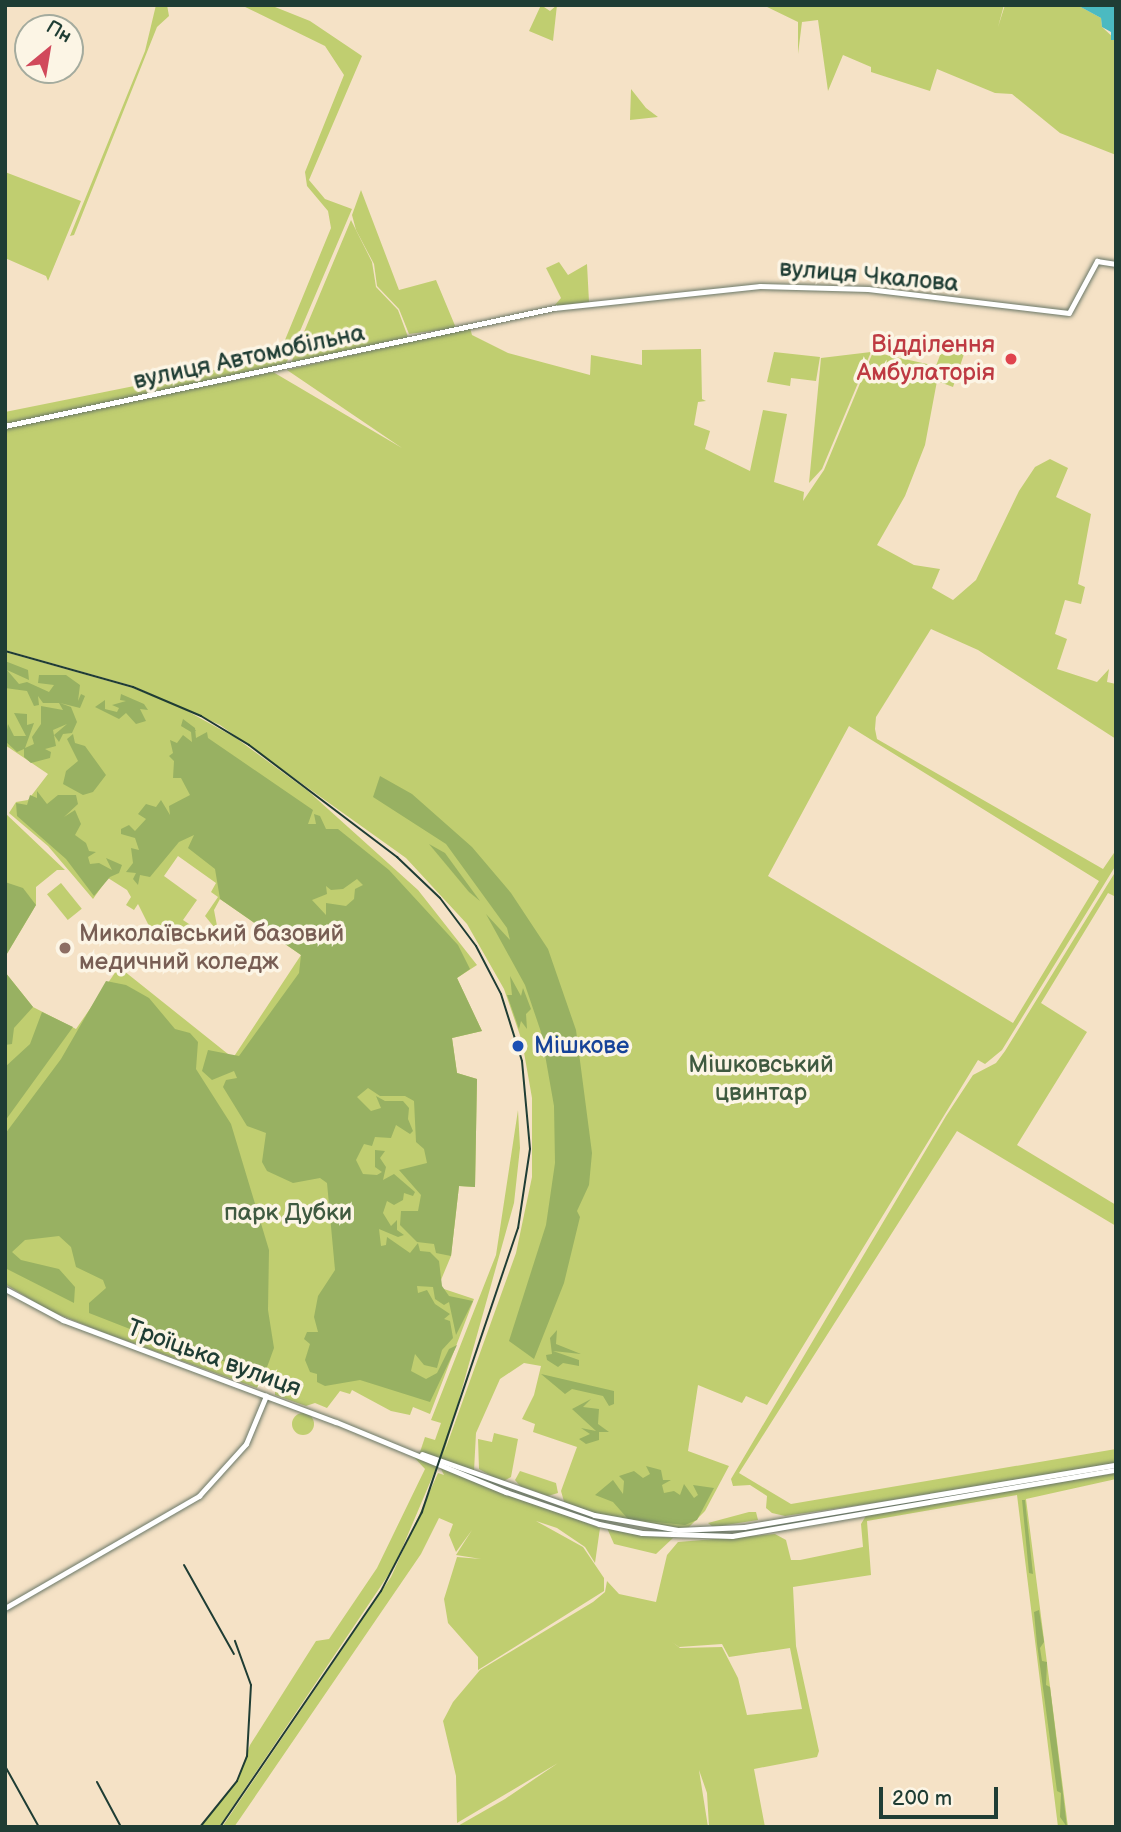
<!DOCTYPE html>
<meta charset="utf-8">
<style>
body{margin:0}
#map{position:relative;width:1121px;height:1832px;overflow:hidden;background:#f5e2c6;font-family:"Balsamiq Sans",sans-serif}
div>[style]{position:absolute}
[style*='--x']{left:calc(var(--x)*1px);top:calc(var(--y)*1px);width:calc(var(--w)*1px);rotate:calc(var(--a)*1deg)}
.green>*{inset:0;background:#c0ce70;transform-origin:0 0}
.round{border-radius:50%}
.forest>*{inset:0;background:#98b162}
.water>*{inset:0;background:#4bbac1}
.roads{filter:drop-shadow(0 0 2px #6a7767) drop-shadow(0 0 2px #6a7767)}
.minor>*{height:4.5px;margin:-2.25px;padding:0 2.25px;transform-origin:2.25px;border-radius:2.25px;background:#fff}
.major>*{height:5px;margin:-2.5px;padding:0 2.5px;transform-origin:2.5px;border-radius:2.5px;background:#fff}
.rail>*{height:2px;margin:-1px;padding:0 1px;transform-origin:1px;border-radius:1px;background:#1f3d34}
.dots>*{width:19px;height:19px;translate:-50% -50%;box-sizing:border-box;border:4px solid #fcf5e5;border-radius:50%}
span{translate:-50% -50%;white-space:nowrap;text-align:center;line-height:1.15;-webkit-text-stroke:7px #fcf5e5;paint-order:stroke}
.street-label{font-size:24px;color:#1f3d34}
.health-label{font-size:24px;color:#be3a42}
.right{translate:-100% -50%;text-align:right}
.education-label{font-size:24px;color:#785e54}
.left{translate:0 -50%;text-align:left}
.transit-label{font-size:24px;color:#164399}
.park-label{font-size:24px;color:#3f5a40}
.frame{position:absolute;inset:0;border:7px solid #1f3d34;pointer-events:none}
.north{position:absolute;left:14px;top:14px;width:70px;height:70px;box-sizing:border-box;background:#fcf5e5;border:2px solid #a4ab9e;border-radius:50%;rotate:30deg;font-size:19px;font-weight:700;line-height:28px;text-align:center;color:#1f3d34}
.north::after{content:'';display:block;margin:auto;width:24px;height:32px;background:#d1495b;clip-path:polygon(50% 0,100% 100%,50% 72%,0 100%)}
.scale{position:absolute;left:879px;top:1787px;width:119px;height:32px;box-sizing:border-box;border:4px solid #1f3d34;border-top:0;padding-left:9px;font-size:21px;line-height:24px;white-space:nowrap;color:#1f3d34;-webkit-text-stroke:5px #fcf5e5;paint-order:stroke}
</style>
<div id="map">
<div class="green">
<i style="clip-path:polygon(156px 5px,167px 5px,169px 16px,157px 27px,74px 235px,70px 236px,145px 51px)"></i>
<i style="clip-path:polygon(241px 5px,270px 5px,310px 21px,362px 56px,309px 180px,325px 199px,352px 209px,286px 364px,5px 424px,5px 412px,278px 357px,331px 228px,328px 211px,307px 186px,305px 172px,344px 75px,325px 46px)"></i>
<i style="clip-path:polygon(541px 5px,550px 11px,557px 5px,553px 41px,529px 31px)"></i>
<i style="clip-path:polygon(763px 5px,1004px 5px,998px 27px,1005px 5px,1079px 6px,1101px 18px,1102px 27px,1116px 40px,1116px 155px,1060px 133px,1012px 94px,995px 93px,937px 69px,930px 91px,871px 72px,871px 67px,843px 55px,828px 91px,818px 20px,802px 22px,798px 54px,798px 22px)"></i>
<i style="clip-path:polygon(631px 89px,646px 108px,658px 117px,630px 120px)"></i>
<i style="clip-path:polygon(5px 172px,81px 201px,48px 281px,46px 276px,5px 258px)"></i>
<i style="clip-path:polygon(361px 190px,399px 290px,436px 280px,456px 328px,409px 334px,399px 309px,377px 286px,374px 264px,356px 230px,352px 215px)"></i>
<i style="clip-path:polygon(351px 220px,372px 262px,376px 287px,398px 310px,408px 337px,291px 363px)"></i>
<i style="clip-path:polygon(559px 262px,568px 275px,587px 264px,589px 302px,554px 306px,561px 298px,546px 268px)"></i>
<i style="clip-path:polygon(evenodd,470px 328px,472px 335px,508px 353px,590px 375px,591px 355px,642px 365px,642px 350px,701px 349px,702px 399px,706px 401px,698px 402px,694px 425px,710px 431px,705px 449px,750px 471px,763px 410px,787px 414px,774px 482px,804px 492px,803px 501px,824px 470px,873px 352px,936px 366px,943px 347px,964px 354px,953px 387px,937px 381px,925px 445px,905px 496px,877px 545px,914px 565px,940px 569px,932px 588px,953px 600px,976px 580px,1019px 491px,1035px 467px,1050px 459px,1068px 468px,1056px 497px,1091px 514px,1078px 584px,1085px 587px,1081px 604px,1065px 600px,1055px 634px,1067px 639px,1057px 669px,1097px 682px,1109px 669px,1107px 682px,1116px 684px,1116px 739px,978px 650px,931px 629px,876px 717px,875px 729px,877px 739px,1103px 869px,1116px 850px,1116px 865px,1002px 1050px,985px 1064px,978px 1060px,767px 1405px,746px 1396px,742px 1403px,698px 1385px,688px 1451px,729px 1466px,705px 1511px,687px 1529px,641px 1525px,565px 1505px,561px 1491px,577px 1447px,533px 1432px,535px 1424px,522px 1419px,534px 1395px,541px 1366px,524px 1363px,500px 1379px,476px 1433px,474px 1471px,420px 1452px,425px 1437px,435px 1440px,441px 1423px,431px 1420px,496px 1255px,518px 1110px,520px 1148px,514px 1203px,444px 1453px,516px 1253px,532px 1177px,532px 1098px,522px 1041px,504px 989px,467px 924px,406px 858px,220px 725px,133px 686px,5px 650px,5px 428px,273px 372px,402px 448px,287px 370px,470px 328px,849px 726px,1099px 881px,1013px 1023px,768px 876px,849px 726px)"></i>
<i style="clip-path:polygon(774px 352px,820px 357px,816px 381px,791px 378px,790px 386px,767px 382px)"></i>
<i style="clip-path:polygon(871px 352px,822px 469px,809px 483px,821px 358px)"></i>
<i style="clip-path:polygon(evenodd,5px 652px,133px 688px,180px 707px,236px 738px,308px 791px,418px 890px,477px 965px,457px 978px,482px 1031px,452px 1038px,457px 1073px,477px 1079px,475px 1187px,459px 1186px,451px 1256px,438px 1287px,474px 1299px,430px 1414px,413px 1407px,410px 1415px,391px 1411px,352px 1390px,350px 1394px,340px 1391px,327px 1408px,315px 1403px,306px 1406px,275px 1395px,275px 1384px,257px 1377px,262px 1382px,257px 1388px,105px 1333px,50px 1311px,5px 1284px,5px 972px,33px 1007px,76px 1029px,119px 967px,233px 1058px,301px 955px,220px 899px,214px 910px,218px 931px,206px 942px,167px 938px,150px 928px,138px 904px,134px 910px,126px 905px,131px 897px,127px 890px,108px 878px,93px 899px,48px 846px,9px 813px,16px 802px,28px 800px,48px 774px,5px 745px,5px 652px,178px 856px,216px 883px,211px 892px,218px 897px,205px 916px,214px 927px,207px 936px,183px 920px,197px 900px,164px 876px,178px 856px)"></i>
<i style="clip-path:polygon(5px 813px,65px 870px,57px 870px,36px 887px,36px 905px,5px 957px)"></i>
<i style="clip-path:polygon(1114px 874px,1116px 897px,1108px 893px,1041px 1003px,1087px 1032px,1017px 1145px,1116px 1205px,1116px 1226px,957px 1131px,739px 1473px,791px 1504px,1116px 1449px,1116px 1463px,867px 1504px,785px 1516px,772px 1513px,766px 1508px,767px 1496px,750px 1485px,733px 1486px,731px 1479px,946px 1116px,973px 1075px,996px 1063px,1005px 1051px)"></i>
<i style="left:61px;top:883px;width:33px;height:18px;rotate:51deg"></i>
<i class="round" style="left:292px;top:1413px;width:22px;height:22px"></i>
<i style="clip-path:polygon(494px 1433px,518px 1439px,511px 1477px,502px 1482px,479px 1469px,478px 1439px,492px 1442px)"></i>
<i style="clip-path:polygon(411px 1454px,437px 1466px,395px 1565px,219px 1827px,201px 1827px,237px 1781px,250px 1745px,316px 1641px,329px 1639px,377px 1568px,425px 1469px)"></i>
<i style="clip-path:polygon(440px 1467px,600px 1528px,595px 1563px,585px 1547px,557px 1528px,536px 1521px,583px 1547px,604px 1578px,604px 1591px,478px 1670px,478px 1657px,448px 1623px,444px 1599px,457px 1557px,481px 1559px,456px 1555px,472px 1530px,456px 1552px,449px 1535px,453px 1524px,439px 1518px,421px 1554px,239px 1820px,234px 1827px,222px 1827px,391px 1577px,438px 1473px,444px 1475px)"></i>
<i style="clip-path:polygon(520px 1471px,556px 1483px,558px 1493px,548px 1496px,520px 1486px,515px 1480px)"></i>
<i style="clip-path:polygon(evenodd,1116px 1473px,1116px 1479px,1026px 1499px,1068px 1827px,1058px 1827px,1017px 1495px,867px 1521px,871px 1575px,793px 1587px,796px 1646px,819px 1751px,817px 1757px,754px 1769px,765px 1827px,709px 1827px,707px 1793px,699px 1770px,708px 1827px,456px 1827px,505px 1799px,558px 1763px,457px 1823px,456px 1776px,443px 1721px,453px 1702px,480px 1670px,593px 1602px,605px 1592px,607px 1581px,619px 1594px,656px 1602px,667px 1555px,678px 1542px,775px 1534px,786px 1540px,791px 1560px,800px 1560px,863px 1547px,861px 1524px,867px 1514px,1116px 1473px,672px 1642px,679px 1647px,722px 1644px,729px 1657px,790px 1648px,802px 1709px,747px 1715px,738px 1678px,722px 1647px,680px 1648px,672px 1642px)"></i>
<i style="clip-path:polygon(749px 1512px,756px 1512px,758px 1520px,713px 1527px,708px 1523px)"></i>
<i style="clip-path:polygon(607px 1528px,642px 1535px,673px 1538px,656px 1554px,614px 1544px)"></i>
</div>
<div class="forest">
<i style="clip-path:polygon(5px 661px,28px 670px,29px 680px,7px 670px,19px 684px,27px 682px,49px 692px,54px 685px,38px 683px,39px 675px,66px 675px,80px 685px,78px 701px,81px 694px,85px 696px,80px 708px,60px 703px,71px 707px,77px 722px,72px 733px,63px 734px,59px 742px,54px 735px,67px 724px,53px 730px,56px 746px,45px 749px,51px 752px,50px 758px,31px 763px,24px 757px,24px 749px,17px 752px,5px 741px,8px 724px,14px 736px,26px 736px,14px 713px,27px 714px,27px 725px,34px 723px,25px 748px,34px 744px,32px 737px,41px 724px,41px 706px,63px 710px,59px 703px,43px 703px,38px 696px,39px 705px,34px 706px,27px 691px,5px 688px)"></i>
<i style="clip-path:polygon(121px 694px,144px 704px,148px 710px,140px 709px,146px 721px,136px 724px,126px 713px,119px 719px,95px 707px,105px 700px,105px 709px,117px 712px,119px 708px,112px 705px,126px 701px,120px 700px)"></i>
<i style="clip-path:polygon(evenodd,183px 719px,195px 728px,196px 738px,207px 732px,208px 738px,313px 810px,308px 824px,316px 824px,314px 814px,320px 816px,326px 829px,338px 829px,389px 870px,458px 945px,470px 969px,457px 978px,482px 1031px,452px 1038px,457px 1073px,477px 1079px,475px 1187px,459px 1186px,451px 1256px,436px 1253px,434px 1244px,417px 1242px,400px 1225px,401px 1211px,418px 1211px,421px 1195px,399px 1170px,427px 1163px,424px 1149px,416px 1142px,414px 1101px,405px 1096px,380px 1096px,368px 1088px,357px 1097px,371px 1111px,381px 1108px,376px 1096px,385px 1101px,403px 1101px,409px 1108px,408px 1119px,413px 1131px,410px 1134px,396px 1125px,391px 1138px,375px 1137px,372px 1146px,364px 1144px,356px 1160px,363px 1174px,377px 1175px,382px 1172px,375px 1167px,375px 1150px,385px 1151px,380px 1158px,386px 1167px,383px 1180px,394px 1174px,415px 1192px,413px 1196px,404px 1193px,403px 1200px,394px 1205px,387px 1201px,383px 1213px,391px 1226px,397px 1220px,397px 1230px,404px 1235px,398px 1237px,379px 1229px,381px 1246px,386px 1245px,387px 1237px,410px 1253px,418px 1243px,420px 1251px,430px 1252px,439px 1261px,442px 1286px,449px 1296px,473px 1301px,456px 1335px,449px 1302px,444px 1305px,435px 1299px,433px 1287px,417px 1286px,418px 1293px,427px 1290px,435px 1304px,450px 1314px,444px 1319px,450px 1321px,453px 1338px,442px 1350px,437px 1368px,424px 1365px,415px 1354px,411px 1371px,426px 1379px,437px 1373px,449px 1349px,457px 1345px,430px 1402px,360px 1380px,325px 1386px,317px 1382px,317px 1374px,310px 1372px,305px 1360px,310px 1344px,304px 1339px,307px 1332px,318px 1332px,314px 1317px,318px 1296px,335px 1270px,327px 1183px,320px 1178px,293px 1183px,267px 1171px,262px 1162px,266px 1133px,247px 1126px,223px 1087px,226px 1080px,237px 1078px,234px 1071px,212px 1080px,202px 1071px,208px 1050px,239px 1056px,299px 973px,301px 955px,220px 899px,215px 869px,188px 848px,194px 835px,179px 842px,150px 877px,140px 875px,138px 885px,133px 879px,136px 873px,126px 872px,133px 863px,131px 848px,139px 850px,135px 838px,121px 834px,121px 829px,129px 825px,135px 831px,146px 819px,138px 814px,146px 804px,156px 807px,161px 800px,170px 815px,169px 806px,190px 795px,181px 778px,173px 778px,174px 761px,169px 756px,173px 753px,170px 740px,177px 743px,183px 735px,192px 742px,191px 732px,181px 726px,183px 719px,357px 879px,363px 885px,355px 889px,354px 899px,346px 906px,326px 903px,326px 915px,312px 900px,327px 894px,326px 886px,331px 890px,343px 889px,357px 879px)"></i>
<i style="clip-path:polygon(73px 734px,75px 743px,85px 746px,106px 775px,93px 792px,83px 795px,63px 784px,66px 771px,78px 761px,67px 739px)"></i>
<i style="clip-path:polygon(380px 776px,412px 794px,472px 847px,511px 893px,548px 949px,576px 1030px,592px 1153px,589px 1185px,577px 1211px,580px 1217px,564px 1283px,534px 1359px,509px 1341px,546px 1225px,555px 1163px,554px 1106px,541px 1032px,525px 985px,486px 914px,510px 940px,507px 928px,446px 844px,373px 797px)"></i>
<i style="clip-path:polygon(37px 791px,47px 804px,58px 795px,76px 795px,78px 804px,64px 817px,75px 810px,81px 824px,75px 835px,86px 843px,89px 851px,96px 852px,88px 857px,90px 864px,99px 863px,112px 870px,106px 858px,122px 865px,119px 873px,110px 877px,94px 896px,66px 859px,17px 816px,16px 803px,27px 805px,30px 795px,37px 798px)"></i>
<i style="clip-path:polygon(429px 844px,445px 853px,480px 901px,469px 892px)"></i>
<i style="clip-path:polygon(5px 882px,23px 888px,36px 905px,5px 957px)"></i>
<i style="clip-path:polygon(5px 972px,33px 1007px,14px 1028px,12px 1044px,5px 1045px)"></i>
<i style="clip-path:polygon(510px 976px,521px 996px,523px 988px,531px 1009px,526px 1014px,527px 1029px,521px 1021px,519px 1029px,507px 995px,512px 995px)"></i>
<i style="clip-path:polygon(106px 981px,126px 985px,149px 998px,175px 1029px,190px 1033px,198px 1042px,196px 1069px,231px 1124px,269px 1250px,268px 1310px,274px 1348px,266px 1370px,259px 1372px,176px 1347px,89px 1313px,89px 1303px,106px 1288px,103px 1280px,76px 1267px,71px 1247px,59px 1236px,25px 1240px,12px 1252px,21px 1260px,59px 1269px,75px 1287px,74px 1303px,5px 1268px,5px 1134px,61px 1059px)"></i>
<i style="clip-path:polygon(42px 1012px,73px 1027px,5px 1121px,5px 1067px,30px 1044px)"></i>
<i style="clip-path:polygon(557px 1330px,556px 1344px,581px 1354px,553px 1351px,579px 1360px,579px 1366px,563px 1363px,558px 1367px,547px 1360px,546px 1355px,552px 1354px,550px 1338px)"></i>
<i style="clip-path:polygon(541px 1374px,614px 1391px,614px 1404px,609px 1406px,603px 1396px,572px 1389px,565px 1394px)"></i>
<i style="clip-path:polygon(591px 1399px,583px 1407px,599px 1409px,598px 1424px,609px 1432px,599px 1432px,599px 1440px,586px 1444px,579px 1439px,590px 1434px,581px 1428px,596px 1431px,572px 1409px)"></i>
<i style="clip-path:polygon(646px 1466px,661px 1470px,663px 1480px,671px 1480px,662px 1485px,664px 1493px,674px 1491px,680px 1495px,684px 1484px,694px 1498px,698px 1495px,693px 1485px,714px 1488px,697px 1520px,685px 1525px,628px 1519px,613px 1502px,595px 1495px,613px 1480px,623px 1494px,624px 1481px,619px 1476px,634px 1471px,643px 1478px,650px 1474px)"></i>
<i style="clip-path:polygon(1022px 1500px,1025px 1500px,1033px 1574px,1029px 1573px)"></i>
<i style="clip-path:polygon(1039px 1610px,1044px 1642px,1040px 1648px,1042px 1661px,1047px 1662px,1046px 1685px,1050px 1687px,1067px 1827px,1060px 1817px,1061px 1793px,1057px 1791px,1037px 1644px,1034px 1612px)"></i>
</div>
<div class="water">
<i style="clip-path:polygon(1077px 5px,1116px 5px,1116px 40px,1111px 40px,1111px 32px,1102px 27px,1101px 18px)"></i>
</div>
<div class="roads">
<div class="minor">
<i style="--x:5;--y:426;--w:562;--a:-12.13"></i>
<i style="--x:554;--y:308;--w:207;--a:-6.1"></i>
<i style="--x:760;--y:286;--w:108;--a:1.6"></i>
<i style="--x:868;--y:289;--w:202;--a:6.8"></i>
<i style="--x:1069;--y:313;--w:59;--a:-61.7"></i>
<i style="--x:1097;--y:261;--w:19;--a:9"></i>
<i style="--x:5;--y:1608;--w:224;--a:-30"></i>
<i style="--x:199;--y:1496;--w:70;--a:-47.9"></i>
<i style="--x:246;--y:1444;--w:52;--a:-67.4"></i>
</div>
<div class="major">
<i style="--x:5;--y:1289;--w:66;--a:28.1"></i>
<i style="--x:63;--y:1320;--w:291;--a:20.5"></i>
<i style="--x:336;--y:1422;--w:184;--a:22.4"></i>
<i style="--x:506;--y:1492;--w:98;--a:19"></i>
<i style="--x:599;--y:1524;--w:44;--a:11.8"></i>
<i style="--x:642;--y:1533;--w:90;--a:1.9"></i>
<i style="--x:732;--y:1536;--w:390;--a:-9.8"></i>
<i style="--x:422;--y:1454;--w:182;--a:19.5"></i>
<i style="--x:594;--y:1515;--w:85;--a:10.1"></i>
<i style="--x:678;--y:1530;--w:66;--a:-2.6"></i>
<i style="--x:744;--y:1527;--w:377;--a:-9.5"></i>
</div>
</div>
<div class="rail">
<i style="--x:5;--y:651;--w:133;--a:15.7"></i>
<i style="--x:133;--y:687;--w:74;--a:23.1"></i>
<i style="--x:201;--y:716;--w:56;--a:31.1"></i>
<i style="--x:249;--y:745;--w:186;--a:37.1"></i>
<i style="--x:397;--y:857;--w:59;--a:43.6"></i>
<i style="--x:440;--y:898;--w:60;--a:53.1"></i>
<i style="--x:476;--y:946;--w:54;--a:62.5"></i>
<i style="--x:501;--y:994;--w:70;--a:72.6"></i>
<i style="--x:522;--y:1061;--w:88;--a:84.8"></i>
<i style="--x:530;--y:1149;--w:80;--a:98.6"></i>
<i style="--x:518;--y:1228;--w:300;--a:108.7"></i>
<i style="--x:422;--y:1512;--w:89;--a:117.4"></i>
<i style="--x:381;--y:1591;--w:286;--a:124.3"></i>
<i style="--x:184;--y:1565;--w:102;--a:60.7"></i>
<i style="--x:5;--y:1766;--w:70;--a:60.9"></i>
<i style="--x:97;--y:1782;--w:51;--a:61.9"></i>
<i style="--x:200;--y:1827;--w:59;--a:-51.2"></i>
<i style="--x:237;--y:1781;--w:27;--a:-68"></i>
<i style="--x:247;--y:1756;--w:71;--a:-86.8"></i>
<i style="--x:251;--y:1685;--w:47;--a:-110"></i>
</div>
<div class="dots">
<i style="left:1011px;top:359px;background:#e0444e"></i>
<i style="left:65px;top:948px;background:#8d6e63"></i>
<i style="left:518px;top:1046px;background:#1a4fb4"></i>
</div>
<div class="street-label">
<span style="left:869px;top:276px;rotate:5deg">вулиця Чкалова</span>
<span style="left:249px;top:357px;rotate:-12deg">вулиця Автомобільна</span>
<span style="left:214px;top:1358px;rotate:20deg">Троїцька вулиця</span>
</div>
<div class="health-label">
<span class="right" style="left:995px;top:359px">Відділення<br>Амбулаторія</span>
</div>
<div class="education-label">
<span class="left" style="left:79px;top:948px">Миколаївський базовий<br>медичний коледж</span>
</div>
<div class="transit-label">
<span class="left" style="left:534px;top:1046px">Мішкове</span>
</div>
<div class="park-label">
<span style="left:761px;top:1079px">Мішковський<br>цвинтар</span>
<span style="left:288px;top:1213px">парк Дубки</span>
</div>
<div class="frame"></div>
<div class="north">Пн</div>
<div class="scale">200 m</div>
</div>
